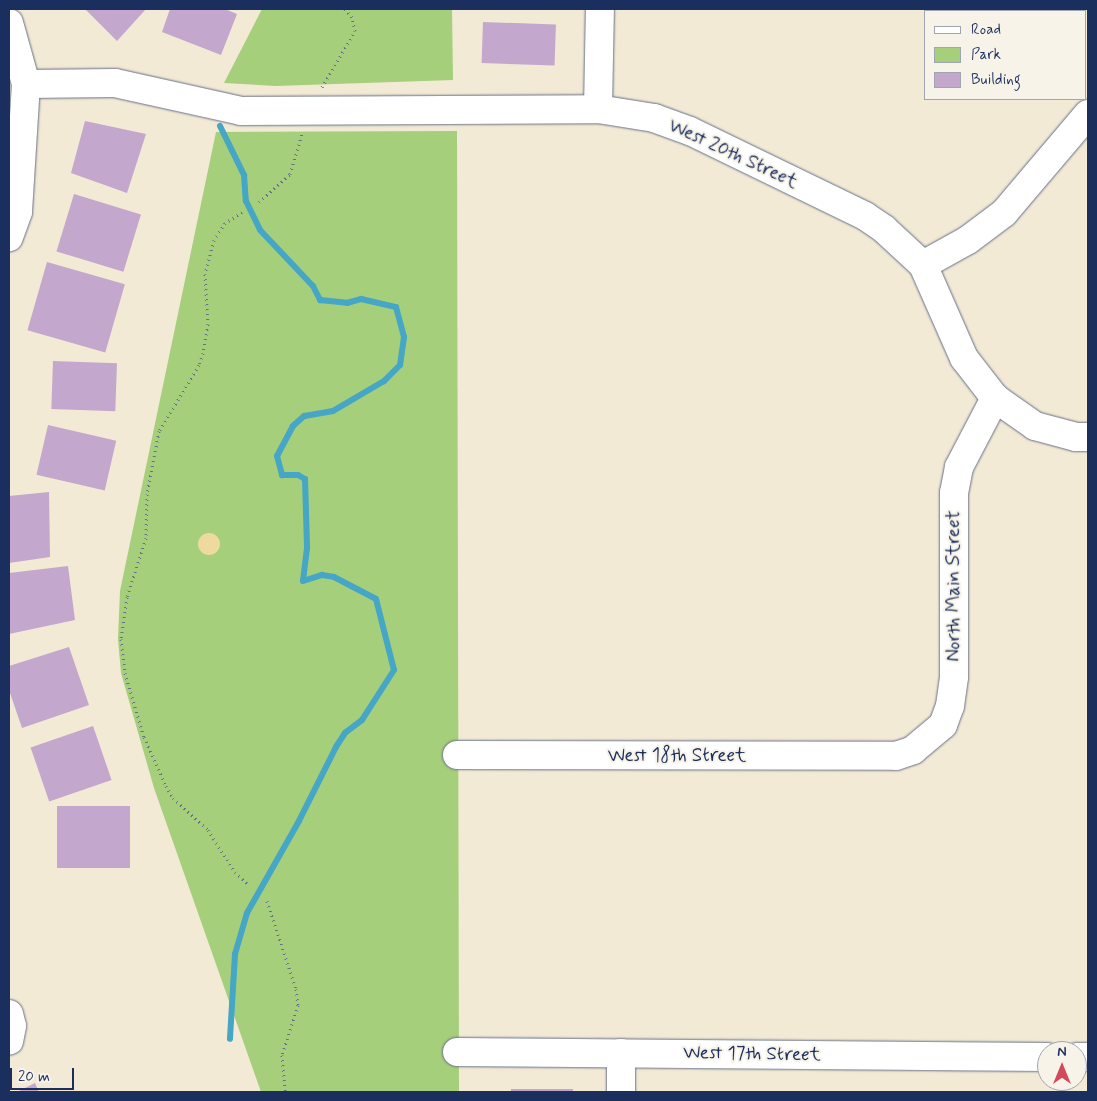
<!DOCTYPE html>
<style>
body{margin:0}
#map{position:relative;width:1097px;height:1101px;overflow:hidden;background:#f2ead5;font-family:Mynerve,sans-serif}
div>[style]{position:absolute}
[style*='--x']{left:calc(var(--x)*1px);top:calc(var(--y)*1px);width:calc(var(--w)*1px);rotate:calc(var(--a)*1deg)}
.green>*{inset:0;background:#a5cf7b}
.sand>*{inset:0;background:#eeda9e}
.round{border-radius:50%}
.stream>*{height:6px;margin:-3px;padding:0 3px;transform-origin:3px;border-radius:3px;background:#45a6c5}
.building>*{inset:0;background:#c3a7cd;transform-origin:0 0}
.path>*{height:3px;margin-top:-1.5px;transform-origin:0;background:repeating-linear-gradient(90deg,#667088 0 1px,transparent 0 5px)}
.roads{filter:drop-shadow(0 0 1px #667088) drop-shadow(0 0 1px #667088)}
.minor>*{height:28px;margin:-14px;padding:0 14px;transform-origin:14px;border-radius:14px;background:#fff}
span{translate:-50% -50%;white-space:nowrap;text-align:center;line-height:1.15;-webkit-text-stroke:4px #f7f3e8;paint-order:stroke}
.street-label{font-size:19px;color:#1b2f5e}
.frame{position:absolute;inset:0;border:10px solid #1b2f5e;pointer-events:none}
.legend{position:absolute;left:924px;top:10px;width:162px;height:90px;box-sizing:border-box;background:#f7f3e8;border:1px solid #9fa5b1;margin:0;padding:6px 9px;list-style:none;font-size:15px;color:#1b2f5e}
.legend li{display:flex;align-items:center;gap:10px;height:25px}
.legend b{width:25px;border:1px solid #9fa5b1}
.north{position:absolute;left:1037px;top:1041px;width:50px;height:50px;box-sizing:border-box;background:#f7f3e8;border:1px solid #9fa5b1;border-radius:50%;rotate:0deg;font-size:14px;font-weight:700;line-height:20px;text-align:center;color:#1b2f5e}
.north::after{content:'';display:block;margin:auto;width:18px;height:22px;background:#d1495b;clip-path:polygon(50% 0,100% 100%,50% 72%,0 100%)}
.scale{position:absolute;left:10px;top:1068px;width:64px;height:22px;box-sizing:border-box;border:2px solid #1b2f5e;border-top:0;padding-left:6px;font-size:15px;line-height:18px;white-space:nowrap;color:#1b2f5e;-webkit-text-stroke:4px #f7f3e8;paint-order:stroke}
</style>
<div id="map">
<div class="green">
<i style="clip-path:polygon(262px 9px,452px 9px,453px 80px,276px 86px,224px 83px)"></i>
<i style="clip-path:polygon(457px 131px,459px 1092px,261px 1092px,154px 788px,121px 673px,118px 639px,120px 591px,216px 132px)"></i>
</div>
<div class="sand">
<i class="round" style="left:198px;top:533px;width:22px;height:22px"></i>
</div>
<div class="stream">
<i style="--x:220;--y:126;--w:55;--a:63.9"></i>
<i style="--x:244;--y:175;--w:26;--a:86"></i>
<i style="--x:246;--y:201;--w:32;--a:64"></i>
<i style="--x:260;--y:230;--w:77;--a:46.6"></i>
<i style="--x:313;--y:286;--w:16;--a:63"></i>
<i style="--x:320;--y:300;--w:27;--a:6"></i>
<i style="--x:347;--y:303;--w:15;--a:-16"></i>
<i style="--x:361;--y:299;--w:36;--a:13"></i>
<i style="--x:396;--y:307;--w:31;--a:75"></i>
<i style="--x:404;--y:337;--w:28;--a:98"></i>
<i style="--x:400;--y:365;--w:23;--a:135"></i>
<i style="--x:384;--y:381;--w:59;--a:149.5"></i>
<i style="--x:333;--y:411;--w:29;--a:170"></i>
<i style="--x:304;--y:416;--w:15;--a:138"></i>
<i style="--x:293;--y:426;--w:34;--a:118"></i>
<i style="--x:277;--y:456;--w:20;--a:75"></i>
<i style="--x:282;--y:475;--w:16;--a:0"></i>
<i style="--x:298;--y:475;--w:8;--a:30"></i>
<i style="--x:305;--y:479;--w:69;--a:88.3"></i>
<i style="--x:307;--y:548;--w:33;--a:97"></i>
<i style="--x:303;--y:581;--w:20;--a:-18"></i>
<i style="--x:322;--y:575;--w:12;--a:9"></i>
<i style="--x:334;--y:577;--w:47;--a:27.6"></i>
<i style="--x:376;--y:599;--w:73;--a:75.8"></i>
<i style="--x:394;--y:670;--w:59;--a:122.6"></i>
<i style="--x:362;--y:720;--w:21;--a:143"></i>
<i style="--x:345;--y:733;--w:17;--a:123"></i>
<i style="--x:336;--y:747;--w:83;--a:116.6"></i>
<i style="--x:299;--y:821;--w:106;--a:119.5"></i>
<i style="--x:247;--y:913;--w:43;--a:106.3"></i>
<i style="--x:235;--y:954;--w:85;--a:93.4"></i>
</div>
<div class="building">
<i style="clip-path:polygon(85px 9px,146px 9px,117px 41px)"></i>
<i style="clip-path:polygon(170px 9px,225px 9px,237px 14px,221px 55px,162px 32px)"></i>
<i style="left:483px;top:22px;width:73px;height:41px;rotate:2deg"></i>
<i style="clip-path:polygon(85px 121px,146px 134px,127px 193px,71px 173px)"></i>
<i style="left:74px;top:194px;width:70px;height:60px;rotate:17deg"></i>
<i style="left:47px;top:262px;width:81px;height:71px;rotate:16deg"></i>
<i style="left:53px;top:361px;width:64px;height:48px;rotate:2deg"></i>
<i style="left:48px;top:425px;width:70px;height:51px;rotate:13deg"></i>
<i style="clip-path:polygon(49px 492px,50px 557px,9px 563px,9px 496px)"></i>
<i style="clip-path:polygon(68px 566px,75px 620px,9px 634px,9px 573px)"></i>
<i style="clip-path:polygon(69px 647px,89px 705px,22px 728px,9px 690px,9px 666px)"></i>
<i style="left:93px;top:726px;width:57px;height:66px;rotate:71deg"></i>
<i style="left:57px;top:806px;width:73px;height:62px"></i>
<i style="clip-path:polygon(35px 1083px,39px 1092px,17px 1092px)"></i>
<i style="left:511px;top:1089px;width:62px;height:3px"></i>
</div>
<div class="path">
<i style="--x:322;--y:87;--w:65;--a:-59.5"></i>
<i style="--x:355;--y:31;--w:14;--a:-102"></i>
<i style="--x:352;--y:17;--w:11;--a:-131"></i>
<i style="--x:259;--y:202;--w:42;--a:-42.1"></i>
<i style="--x:290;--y:174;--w:42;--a:-73.3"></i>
<i style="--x:242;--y:212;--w:20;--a:147"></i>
<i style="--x:225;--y:223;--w:20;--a:123"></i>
<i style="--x:214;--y:240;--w:35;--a:105"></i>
<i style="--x:205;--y:274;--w:50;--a:86.6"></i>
<i style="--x:208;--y:324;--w:29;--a:100"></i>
<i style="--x:203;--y:353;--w:13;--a:108"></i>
<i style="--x:199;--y:365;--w:77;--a:121.2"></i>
<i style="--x:159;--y:431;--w:64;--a:100.8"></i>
<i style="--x:147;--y:494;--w:44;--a:91.3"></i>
<i style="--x:146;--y:538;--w:62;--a:107.9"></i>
<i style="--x:127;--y:597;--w:42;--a:98.1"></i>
<i style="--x:121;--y:639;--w:34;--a:83"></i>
<i style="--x:125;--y:673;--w:67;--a:73.5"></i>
<i style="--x:144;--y:737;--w:54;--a:65.8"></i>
<i style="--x:166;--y:786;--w:14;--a:60"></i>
<i style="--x:173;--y:798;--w:47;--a:42.4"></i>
<i style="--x:208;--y:830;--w:50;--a:57.3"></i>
<i style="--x:235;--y:872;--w:18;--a:43"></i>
<i style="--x:267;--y:901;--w:93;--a:71.8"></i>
<i style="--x:296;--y:989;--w:16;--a:83"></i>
<i style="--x:298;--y:1005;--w:52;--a:107.7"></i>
<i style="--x:282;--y:1055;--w:37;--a:85"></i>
</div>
<div class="roads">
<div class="minor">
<i style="--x:9;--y:23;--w:63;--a:74.4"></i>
<i style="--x:26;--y:84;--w:128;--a:93.6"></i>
<i style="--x:18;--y:212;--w:27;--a:110"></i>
<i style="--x:26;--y:84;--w:89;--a:-0.6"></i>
<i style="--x:115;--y:83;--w:129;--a:12.5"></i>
<i style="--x:241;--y:111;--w:357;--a:-0.3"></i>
<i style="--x:598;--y:109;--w:57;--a:9.1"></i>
<i style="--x:654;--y:118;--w:38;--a:20"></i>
<i style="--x:690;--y:131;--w:195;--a:25.9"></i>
<i style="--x:865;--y:216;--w:23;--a:34"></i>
<i style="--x:884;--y:229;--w:53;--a:42.7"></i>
<i style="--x:923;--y:265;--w:102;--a:66.2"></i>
<i style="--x:964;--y:358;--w:51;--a:52.2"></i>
<i style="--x:995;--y:398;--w:49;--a:35"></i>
<i style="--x:1035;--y:426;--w:42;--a:15"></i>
<i style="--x:1076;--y:437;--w:12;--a:0"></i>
<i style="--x:598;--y:109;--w:100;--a:-88.9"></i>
<i style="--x:923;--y:265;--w:51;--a:-29.1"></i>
<i style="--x:968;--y:240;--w:45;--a:-36.9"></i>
<i style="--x:1004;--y:213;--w:130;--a:-49.7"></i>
<i style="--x:457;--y:755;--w:439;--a:0.1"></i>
<i style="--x:896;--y:756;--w:18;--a:-19"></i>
<i style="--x:913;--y:750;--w:39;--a:-40"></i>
<i style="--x:943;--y:725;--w:20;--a:-70"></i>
<i style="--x:950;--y:706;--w:29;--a:-82"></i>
<i style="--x:954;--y:677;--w:184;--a:-90"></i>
<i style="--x:954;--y:493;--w:26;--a:-79"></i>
<i style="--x:959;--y:467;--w:78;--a:-62.4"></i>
<i style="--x:9;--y:1014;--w:12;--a:76"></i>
<i style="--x:12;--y:1026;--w:15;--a:101"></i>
<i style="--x:457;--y:1052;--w:590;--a:0.49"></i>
<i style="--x:621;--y:1053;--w:39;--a:90"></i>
<i style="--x:1077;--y:1057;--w:11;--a:0"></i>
</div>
</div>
<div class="street-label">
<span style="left:733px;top:154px;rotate:25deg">West 20th Street</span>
<span style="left:954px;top:586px;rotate:-90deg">North Main Street</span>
<span style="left:677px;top:756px">West 18th Street</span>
<span style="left:752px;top:1054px;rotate:1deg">West 17th Street</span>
</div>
<div class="frame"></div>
<ul class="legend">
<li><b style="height:6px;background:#fff"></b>Road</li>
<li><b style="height:14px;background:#a5cf7b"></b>Park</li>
<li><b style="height:14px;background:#c3a7cd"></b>Building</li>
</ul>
<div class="north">N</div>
<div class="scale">20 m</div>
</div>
